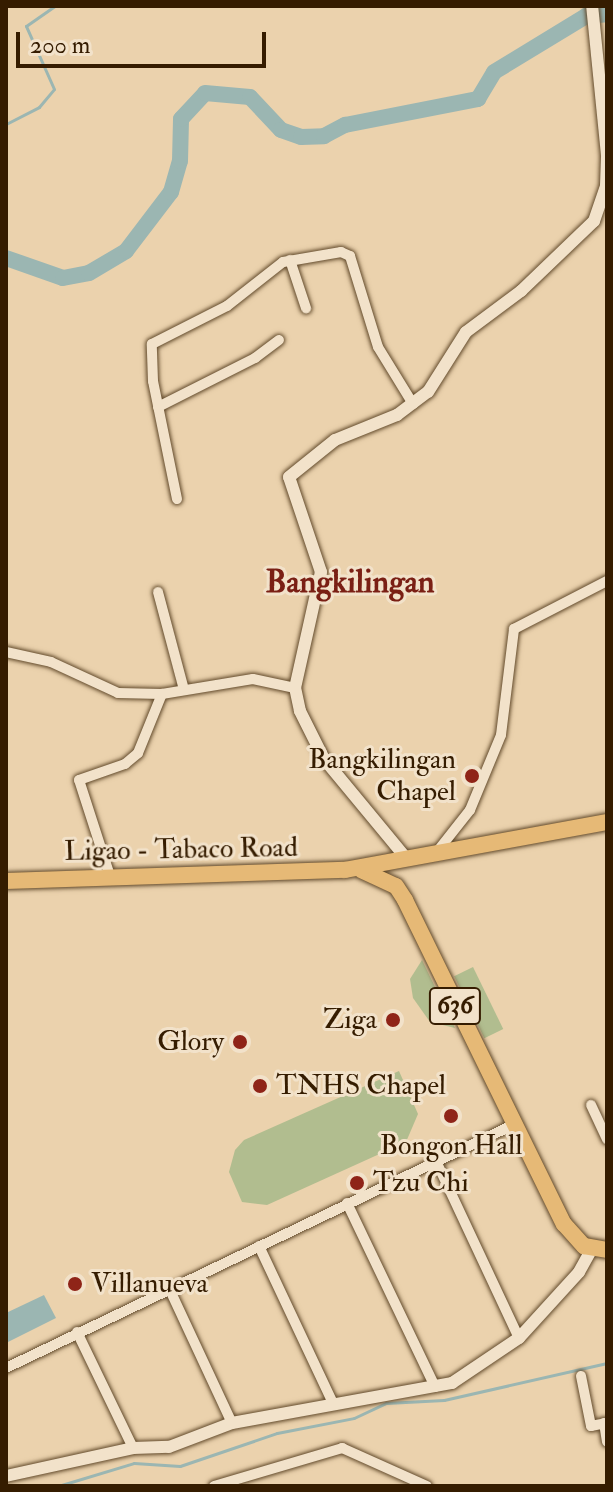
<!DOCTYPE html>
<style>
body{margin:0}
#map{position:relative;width:613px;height:1492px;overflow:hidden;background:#ebd2ad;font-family:"IM FELL Double Pica",serif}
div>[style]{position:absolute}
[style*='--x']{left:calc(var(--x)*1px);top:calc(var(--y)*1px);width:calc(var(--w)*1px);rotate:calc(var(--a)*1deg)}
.green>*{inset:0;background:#b1bd8f;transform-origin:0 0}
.water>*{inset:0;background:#9bb6b2}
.stream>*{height:3px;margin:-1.5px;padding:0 1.5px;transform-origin:1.5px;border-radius:1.5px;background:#9bb6b2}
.river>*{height:16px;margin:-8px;padding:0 8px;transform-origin:8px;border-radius:8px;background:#9bb6b2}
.roads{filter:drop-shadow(0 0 2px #624a2b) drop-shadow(0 0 2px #624a2b)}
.minor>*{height:10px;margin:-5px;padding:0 5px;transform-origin:5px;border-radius:5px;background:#f2e2ca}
.tertiary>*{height:12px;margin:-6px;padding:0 6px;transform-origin:6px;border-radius:6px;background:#f2e2ca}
.primary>*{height:16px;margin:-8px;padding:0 8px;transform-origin:8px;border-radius:8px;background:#e6b976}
.dots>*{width:22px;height:22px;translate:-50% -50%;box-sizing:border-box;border:4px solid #f2e2ca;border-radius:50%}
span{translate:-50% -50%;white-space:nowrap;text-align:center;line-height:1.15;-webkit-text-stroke:6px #f2e2ca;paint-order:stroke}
.shield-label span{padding:2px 6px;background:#f2e2ca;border:2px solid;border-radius:6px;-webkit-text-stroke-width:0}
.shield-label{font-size:26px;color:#351c00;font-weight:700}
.poi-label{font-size:28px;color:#351c00}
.right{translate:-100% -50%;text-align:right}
.left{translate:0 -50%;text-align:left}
.street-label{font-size:28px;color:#351c00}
.quarter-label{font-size:32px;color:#7a1f14;font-weight:700}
.frame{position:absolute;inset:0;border:8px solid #351c00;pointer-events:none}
.scale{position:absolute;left:16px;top:32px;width:250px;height:36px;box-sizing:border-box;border:4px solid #351c00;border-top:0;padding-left:10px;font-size:24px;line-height:28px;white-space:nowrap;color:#351c00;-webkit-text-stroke:6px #f2e2ca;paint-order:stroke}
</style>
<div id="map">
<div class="green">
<i style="clip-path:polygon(422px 960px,455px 1028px,430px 1022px,413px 998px,410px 979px)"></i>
<i style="left:473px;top:967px;width:69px;height:21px;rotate:64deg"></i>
<i style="clip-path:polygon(399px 1071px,418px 1114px,406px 1142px,267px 1205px,242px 1202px,229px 1172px,235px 1150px,244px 1140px)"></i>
</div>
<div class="water">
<i style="clip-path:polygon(44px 1295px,56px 1318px,6px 1343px,6px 1313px)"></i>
</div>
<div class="stream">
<i style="--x:6;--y:124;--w:37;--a:-27"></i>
<i style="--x:39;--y:107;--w:23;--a:-50"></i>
<i style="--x:54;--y:89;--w:69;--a:-114"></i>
<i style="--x:26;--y:26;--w:35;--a:-35"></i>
<i style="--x:58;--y:1486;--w:79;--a:-16.8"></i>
<i style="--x:134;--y:1463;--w:46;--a:3.7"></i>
<i style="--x:180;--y:1466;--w:102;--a:-18.8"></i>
<i style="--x:277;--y:1433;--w:78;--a:-11"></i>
<i style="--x:354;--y:1418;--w:35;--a:-25"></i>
<i style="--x:386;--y:1403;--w:58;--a:-3"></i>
<i style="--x:444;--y:1400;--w:167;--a:-12.8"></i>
</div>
<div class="river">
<i style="--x:6;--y:258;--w:60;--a:19.3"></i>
<i style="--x:63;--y:278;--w:26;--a:-11"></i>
<i style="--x:89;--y:273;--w:43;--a:-30.7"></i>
<i style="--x:126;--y:251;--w:74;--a:-52.7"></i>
<i style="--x:171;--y:192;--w:32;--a:-74"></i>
<i style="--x:180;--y:161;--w:42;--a:-88.6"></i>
<i style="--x:181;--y:119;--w:35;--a:-47"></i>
<i style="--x:205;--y:93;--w:45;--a:5.1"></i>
<i style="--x:250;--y:97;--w:45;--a:46.8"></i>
<i style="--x:281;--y:130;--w:21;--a:19"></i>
<i style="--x:301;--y:137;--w:23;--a:-2"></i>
<i style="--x:324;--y:136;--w:24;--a:-28"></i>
<i style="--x:345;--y:125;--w:136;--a:-11.1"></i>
<i style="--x:478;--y:99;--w:31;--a:-59"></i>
<i style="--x:494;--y:72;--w:108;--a:-31.3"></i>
<i style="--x:586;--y:16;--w:21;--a:-5"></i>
</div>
<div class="roads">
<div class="minor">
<i style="--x:290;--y:260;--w:51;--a:71.6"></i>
<i style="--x:158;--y:407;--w:109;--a:-26.8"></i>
<i style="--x:255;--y:358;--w:30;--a:-37"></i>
<i style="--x:177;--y:499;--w:120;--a:-101.5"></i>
<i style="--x:153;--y:381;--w:37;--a:-92"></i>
<i style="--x:152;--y:344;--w:84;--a:-26.9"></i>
<i style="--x:227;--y:306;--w:71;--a:-38.2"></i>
<i style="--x:283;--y:262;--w:59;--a:-9.8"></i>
<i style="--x:341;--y:252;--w:10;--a:24"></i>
<i style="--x:350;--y:256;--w:95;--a:72.9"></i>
<i style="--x:378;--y:347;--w:67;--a:58.4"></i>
<i style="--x:158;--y:592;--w:101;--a:75.1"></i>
<i style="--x:6;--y:652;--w:46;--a:12.5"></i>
<i style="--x:51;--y:662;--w:74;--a:24.8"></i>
<i style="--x:118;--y:693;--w:44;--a:1.3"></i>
<i style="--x:162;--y:694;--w:92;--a:-9.4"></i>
<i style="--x:253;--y:679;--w:43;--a:12.1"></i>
<i style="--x:436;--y:853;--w:55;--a:-51.7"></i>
<i style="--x:470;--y:810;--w:81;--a:-67.5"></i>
<i style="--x:501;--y:735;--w:107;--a:-83"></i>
<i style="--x:514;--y:629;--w:105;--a:-27.3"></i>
<i style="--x:111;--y:879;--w:104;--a:-107.9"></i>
<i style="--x:79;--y:780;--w:49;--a:-19.2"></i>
<i style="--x:125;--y:764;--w:17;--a:-40"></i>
<i style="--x:138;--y:753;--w:64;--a:-67.9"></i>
<i style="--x:591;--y:1105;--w:38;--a:65"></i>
<i style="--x:436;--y:1161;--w:195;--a:64.9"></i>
<i style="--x:347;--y:1203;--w:204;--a:64.4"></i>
<i style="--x:259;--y:1246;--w:174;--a:64.8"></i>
<i style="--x:169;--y:1288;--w:149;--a:65"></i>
<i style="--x:77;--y:1332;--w:129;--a:64.2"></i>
<i style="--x:6;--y:1368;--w:562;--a:-25.61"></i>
<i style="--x:581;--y:1376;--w:51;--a:78.7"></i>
<i style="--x:591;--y:1426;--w:16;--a:-11"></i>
<i style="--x:604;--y:1423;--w:19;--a:81"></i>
<i style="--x:214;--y:1486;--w:134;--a:-16.5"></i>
<i style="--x:342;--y:1448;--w:93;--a:24.1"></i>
</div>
<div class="tertiary">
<i style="--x:406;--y:858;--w:129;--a:-129.6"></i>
<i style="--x:324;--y:759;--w:54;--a:-116.6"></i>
<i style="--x:300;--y:711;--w:24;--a:-102"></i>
<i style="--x:295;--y:688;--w:119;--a:-77.4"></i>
<i style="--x:321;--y:572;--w:100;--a:-108.6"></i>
<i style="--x:289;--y:477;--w:59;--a:-38.8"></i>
<i style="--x:335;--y:440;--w:67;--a:-22"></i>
<i style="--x:397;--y:415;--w:39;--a:-37"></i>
<i style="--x:428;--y:392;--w:71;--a:-57.7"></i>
<i style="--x:466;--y:332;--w:69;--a:-36.7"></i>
<i style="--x:521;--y:291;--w:101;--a:-43.8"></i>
<i style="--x:594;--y:221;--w:37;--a:-71"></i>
<i style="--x:606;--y:186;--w:31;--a:-88"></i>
<i style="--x:607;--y:155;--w:150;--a:-95.7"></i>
<i style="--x:6;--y:1476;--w:130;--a:-12.4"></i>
<i style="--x:133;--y:1448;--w:36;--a:-2"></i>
<i style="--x:169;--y:1447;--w:67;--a:-20.9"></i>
<i style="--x:232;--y:1423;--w:224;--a:-10.3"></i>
<i style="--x:452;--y:1383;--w:81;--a:-33.9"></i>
<i style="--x:519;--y:1338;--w:89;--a:-47.7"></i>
<i style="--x:579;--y:1272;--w:26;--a:-61"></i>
</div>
<div class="primary">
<i style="--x:361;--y:870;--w:38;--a:25"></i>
<i style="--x:396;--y:886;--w:17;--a:57"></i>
<i style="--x:405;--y:900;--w:361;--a:63.9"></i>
<i style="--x:564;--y:1224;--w:30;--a:48"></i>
<i style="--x:584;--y:1246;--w:23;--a:10"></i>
<i style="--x:6;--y:881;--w:339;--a:-1.9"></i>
<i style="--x:345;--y:870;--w:266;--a:-10.4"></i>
</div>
</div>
<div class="dots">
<i style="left:472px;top:776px;background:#8f2418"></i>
<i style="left:393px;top:1020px;background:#8f2418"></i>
<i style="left:240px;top:1042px;background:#8f2418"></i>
<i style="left:260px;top:1086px;background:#8f2418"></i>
<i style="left:451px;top:1116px;background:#8f2418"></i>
<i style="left:357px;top:1183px;background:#8f2418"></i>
<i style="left:75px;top:1284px;background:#8f2418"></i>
</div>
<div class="shield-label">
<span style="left:455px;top:1006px">636</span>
</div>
<div class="poi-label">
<span class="right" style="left:456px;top:776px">Bangkilingan<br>Chapel</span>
<span class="right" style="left:377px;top:1020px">Ziga</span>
<span class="right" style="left:224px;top:1042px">Glory</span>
<span class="left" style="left:276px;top:1086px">TNHS Chapel</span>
<span style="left:451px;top:1146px">Bongon Hall</span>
<span class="left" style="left:373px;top:1183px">Tzu Chi</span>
<span class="left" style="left:91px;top:1284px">Villanueva</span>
</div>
<div class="street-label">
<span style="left:181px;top:850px;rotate:-1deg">Ligao - Tabaco Road</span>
</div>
<div class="quarter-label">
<span style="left:350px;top:582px">Bangkilingan</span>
</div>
<div class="frame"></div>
<div class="scale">200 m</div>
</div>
